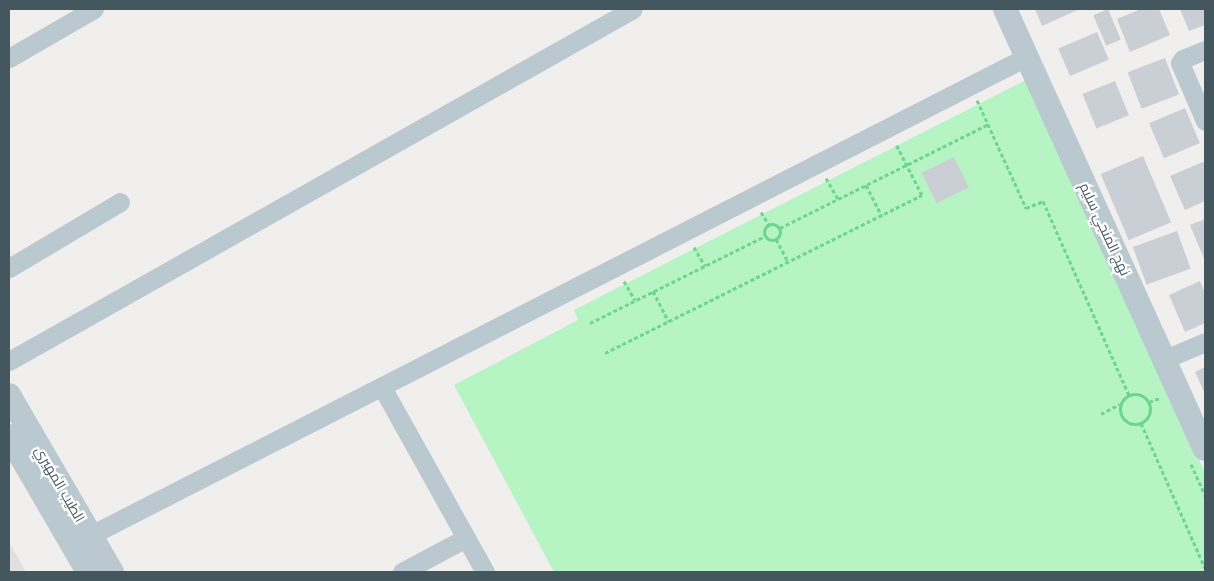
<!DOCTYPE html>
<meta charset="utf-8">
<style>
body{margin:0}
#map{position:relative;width:1214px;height:581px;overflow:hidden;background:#f1eeee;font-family:Inter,Cairo,sans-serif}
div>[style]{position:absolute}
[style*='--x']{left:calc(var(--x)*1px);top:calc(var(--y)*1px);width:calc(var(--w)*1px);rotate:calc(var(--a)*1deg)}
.education>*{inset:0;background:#e2dfe1}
.green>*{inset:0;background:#b7f4c4}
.building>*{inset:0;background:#c9cfd4;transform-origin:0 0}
.path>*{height:3px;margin-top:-1.5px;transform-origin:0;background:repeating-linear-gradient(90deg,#6cd58f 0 4px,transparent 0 6.5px)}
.path>.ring{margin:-1.5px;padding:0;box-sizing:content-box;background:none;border:3px solid #6cd58f;border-radius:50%}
.minor>*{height:19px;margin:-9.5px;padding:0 9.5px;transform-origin:9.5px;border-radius:9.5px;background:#bac9cf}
.tertiary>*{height:24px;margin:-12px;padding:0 12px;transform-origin:12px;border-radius:12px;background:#bac9cf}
span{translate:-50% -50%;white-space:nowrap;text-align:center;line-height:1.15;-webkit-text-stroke:4.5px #fff;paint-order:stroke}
.street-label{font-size:14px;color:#44565e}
.frame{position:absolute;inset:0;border:10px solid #44565e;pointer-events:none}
</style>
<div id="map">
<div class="education">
<i style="clip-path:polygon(9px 542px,26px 572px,9px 572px)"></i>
</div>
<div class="green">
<i style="clip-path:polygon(1028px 79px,1205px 473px,1205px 572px,554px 572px,454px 385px,578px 320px,574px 310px)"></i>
</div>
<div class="building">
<i style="clip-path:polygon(1035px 9px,1080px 9px,1042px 26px)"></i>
<i style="left:1108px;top:9px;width:33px;height:16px;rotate:67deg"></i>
<i style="clip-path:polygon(1141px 9px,1159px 9px,1170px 35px,1130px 52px,1117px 19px)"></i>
<i style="clip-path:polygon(1180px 9px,1205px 9px,1205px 25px,1189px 31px)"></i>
<i style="left:1097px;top:32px;width:30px;height:42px;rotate:67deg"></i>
<i style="left:1165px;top:58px;width:39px;height:40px;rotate:69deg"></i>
<i style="left:1115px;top:81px;width:37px;height:35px;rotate:68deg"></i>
<i style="left:1185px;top:108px;width:38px;height:39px;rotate:67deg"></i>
<i style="left:1143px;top:156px;width:72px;height:46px;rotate:67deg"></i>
<i style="left:954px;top:157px;width:34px;height:36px;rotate:64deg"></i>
<i style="clip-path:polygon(1205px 161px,1205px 201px,1185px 210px,1170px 176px)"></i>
<i style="clip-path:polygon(1205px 219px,1205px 261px,1190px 225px)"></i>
<i style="left:1177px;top:231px;width:40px;height:47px;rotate:70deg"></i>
<i style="clip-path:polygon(1200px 281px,1205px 293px,1205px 323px,1185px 332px,1169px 295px)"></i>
<i style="clip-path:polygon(1205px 367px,1205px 394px,1195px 372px)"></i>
</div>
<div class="path">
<i style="--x:977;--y:100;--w:119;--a:65.6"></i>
<i style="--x:1026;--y:208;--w:18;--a:-22"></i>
<i style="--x:1043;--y:201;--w:212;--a:66.1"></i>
<i style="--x:826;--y:178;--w:24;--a:60"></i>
<i style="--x:866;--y:185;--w:34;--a:63"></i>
<i style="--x:761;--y:212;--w:15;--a:58"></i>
<i class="ring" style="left:764px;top:224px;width:13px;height:13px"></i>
<i style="--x:780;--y:228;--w:233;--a:-26.5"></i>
<i style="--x:776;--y:239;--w:26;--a:62"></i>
<i style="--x:694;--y:247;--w:22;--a:60"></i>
<i style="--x:624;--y:281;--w:22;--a:60"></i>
<i style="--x:653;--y:291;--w:34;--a:63"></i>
<i style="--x:590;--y:323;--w:195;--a:-26.4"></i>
<i style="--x:605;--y:353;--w:354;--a:-26.5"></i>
<i style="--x:922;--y:195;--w:57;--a:-117"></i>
<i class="ring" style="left:1120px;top:394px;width:27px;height:27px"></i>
<i style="--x:1149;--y:402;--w:12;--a:-20"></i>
<i style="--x:1101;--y:414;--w:21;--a:-28"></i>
<i style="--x:1141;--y:423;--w:158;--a:66.2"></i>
<i style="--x:1191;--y:464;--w:35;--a:66"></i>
</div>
<div class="minor">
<i style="--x:1205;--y:50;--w:24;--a:158"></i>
<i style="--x:1183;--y:59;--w:5;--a:127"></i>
<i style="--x:1180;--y:63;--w:63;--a:66.7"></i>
<i style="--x:9;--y:58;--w:98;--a:-30"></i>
<i style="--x:9;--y:268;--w:129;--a:-30.7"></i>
<i style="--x:1165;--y:359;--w:43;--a:-23"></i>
<i style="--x:9;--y:361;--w:716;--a:-29.43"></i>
<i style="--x:382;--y:387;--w:212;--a:60.9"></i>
<i style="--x:79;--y:541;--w:1064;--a:-27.07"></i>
<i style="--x:402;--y:572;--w:72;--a:-28"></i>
</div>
<div class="tertiary">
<i style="--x:1005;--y:9;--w:483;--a:65.6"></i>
<i style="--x:9;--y:395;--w:205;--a:59.8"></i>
<i style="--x:9;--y:436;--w:157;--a:59.8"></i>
</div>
<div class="street-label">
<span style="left:1105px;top:229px;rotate:65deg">نهج المنجي سليم</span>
<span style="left:60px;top:484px;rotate:60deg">الطيب المهيري</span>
</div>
<div class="frame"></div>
</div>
